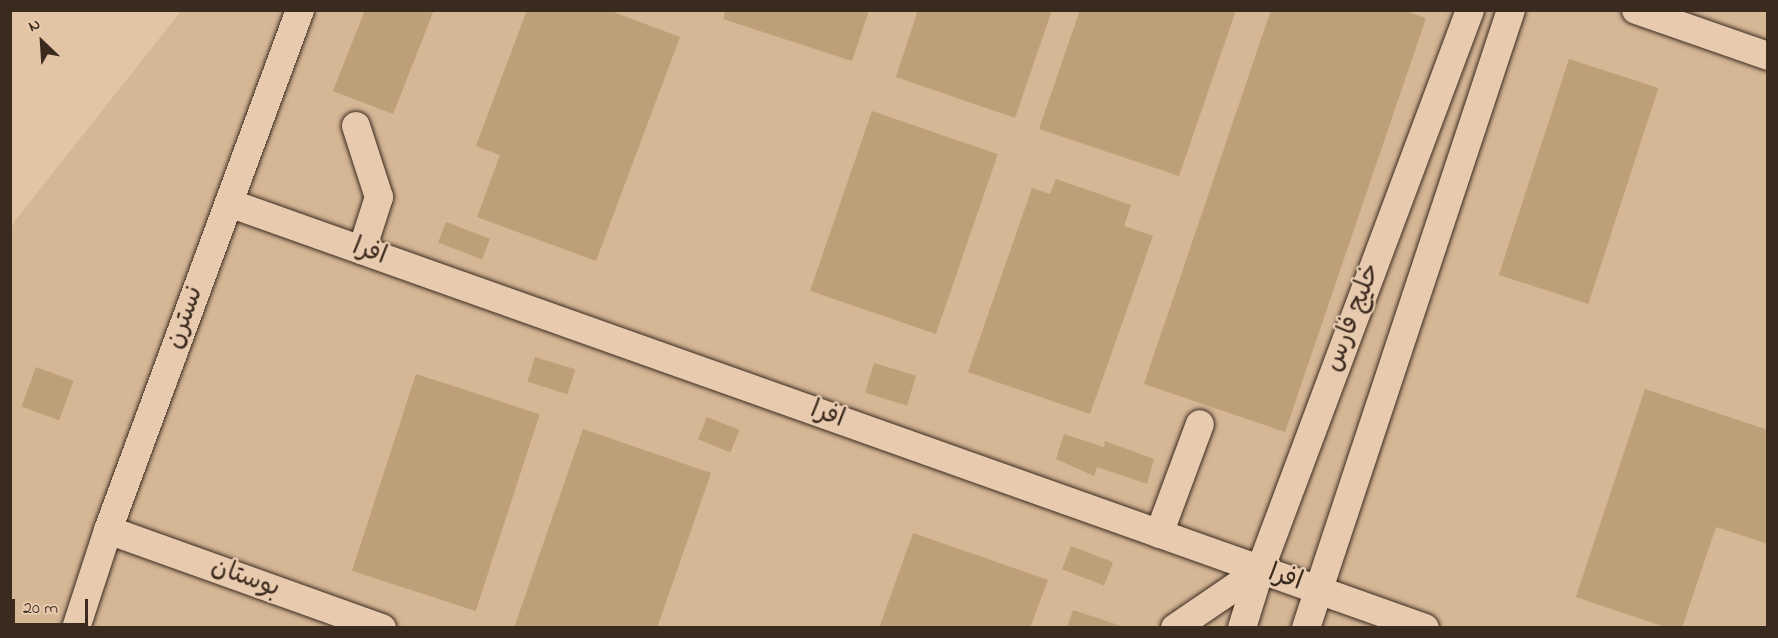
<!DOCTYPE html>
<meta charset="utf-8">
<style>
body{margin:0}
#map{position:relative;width:1778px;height:638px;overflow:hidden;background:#e3c4a4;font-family:"Indie Flower","Playpen Sans Arabic",sans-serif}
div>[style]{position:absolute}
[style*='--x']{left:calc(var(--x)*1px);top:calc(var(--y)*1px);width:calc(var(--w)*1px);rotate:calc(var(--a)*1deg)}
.built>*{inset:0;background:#d5b695}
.building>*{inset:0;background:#bd9f78;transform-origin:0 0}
.roads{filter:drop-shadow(0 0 2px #3b2a1e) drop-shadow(0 0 2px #3b2a1e)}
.minor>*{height:28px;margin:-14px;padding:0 14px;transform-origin:14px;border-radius:14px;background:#e8cbaf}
span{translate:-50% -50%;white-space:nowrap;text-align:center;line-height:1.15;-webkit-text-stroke:4.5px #e8cbaf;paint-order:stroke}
.street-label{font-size:26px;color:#3b2a1e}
.frame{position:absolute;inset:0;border:12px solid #3b2a1e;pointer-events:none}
.north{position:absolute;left:12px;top:12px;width:60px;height:60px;-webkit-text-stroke:4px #e8cbaf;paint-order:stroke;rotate:335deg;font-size:16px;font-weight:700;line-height:24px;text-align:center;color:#3b2a1e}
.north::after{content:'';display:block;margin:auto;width:21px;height:27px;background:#3b2a1e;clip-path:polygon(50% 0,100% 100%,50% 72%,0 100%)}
.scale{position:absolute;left:12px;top:599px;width:76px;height:27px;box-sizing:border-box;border:3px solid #3b2a1e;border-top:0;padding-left:8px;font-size:18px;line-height:21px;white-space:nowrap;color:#3b2a1e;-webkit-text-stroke:4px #e8cbaf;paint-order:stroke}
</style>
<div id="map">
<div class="built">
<i style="clip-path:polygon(181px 11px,1767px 11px,1767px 627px,11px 627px,10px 227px)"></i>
</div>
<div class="building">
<i style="clip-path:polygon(365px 10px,434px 10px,393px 114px,333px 91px)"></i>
<i style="clip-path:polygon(527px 10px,608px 10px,680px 37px,596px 261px,477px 217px,500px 155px,476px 146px)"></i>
<i style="clip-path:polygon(726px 10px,869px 10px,852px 61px,723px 19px)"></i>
<i style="clip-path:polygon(918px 10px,1052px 10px,1015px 118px,896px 77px)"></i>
<i style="clip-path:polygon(1080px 10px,1236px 10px,1179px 176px,1039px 129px)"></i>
<i style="clip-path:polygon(1271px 10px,1402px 10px,1426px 18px,1285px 432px,1144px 384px)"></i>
<i style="left:1569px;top:59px;width:94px;height:227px;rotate:18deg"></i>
<i style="left:872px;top:111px;width:133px;height:190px;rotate:19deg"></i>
<i style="clip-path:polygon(1056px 179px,1131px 205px,1124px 226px,1153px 236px,1090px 414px,968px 372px,1032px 188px,1050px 194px)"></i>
<i style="left:446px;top:222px;width:47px;height:22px;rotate:21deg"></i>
<i style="left:535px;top:357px;width:42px;height:26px;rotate:17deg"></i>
<i style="left:874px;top:363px;width:44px;height:31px;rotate:17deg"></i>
<i style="left:36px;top:367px;width:40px;height:42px;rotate:20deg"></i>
<i style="left:416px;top:374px;width:130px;height:207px;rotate:18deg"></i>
<i style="clip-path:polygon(1645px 389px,1768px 430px,1768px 544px,1716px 527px,1682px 628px,1668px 628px,1576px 597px)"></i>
<i style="left:707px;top:417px;width:35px;height:24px;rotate:22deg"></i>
<i style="clip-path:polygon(583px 429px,711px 473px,657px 628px,514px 628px)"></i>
<i style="clip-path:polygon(1064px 434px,1104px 447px,1105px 441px,1154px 459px,1147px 484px,1097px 467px,1094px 476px,1056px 459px)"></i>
<i style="clip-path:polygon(913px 533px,1048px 580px,1030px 628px,879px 628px)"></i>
<i style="left:1071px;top:546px;width:45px;height:25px;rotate:21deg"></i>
<i style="clip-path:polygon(1073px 610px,1124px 627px,1124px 628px,1067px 628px)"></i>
</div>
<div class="roads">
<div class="minor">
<i style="--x:1636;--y:10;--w:140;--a:19.2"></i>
<i style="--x:356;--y:126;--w:75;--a:72.1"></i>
<i style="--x:379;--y:197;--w:56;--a:107.8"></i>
<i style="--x:229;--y:203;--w:1269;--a:19.56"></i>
<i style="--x:108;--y:530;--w:291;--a:19.7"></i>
<i style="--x:1159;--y:534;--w:117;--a:-69.6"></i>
<i style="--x:76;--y:628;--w:103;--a:-71.9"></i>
<i style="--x:108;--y:530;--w:554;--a:-69.73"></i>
<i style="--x:1175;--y:628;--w:103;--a:-34.3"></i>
<i style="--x:1242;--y:628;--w:61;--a:-72.8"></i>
<i style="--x:1260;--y:570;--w:598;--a:-69.44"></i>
<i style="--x:1306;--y:628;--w:651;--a:-71.65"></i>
</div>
</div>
<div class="street-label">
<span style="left:369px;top:253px;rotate:20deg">افرا</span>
<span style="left:186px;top:318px;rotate:-70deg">نسترن</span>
<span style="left:1354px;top:318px;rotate:-69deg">خلیج فارس</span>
<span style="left:827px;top:416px;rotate:20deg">افرا</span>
<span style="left:245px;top:579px;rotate:20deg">بوستان</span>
<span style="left:1285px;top:579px;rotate:19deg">افرا</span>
</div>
<div class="frame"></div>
<div class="north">N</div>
<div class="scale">20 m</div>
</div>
